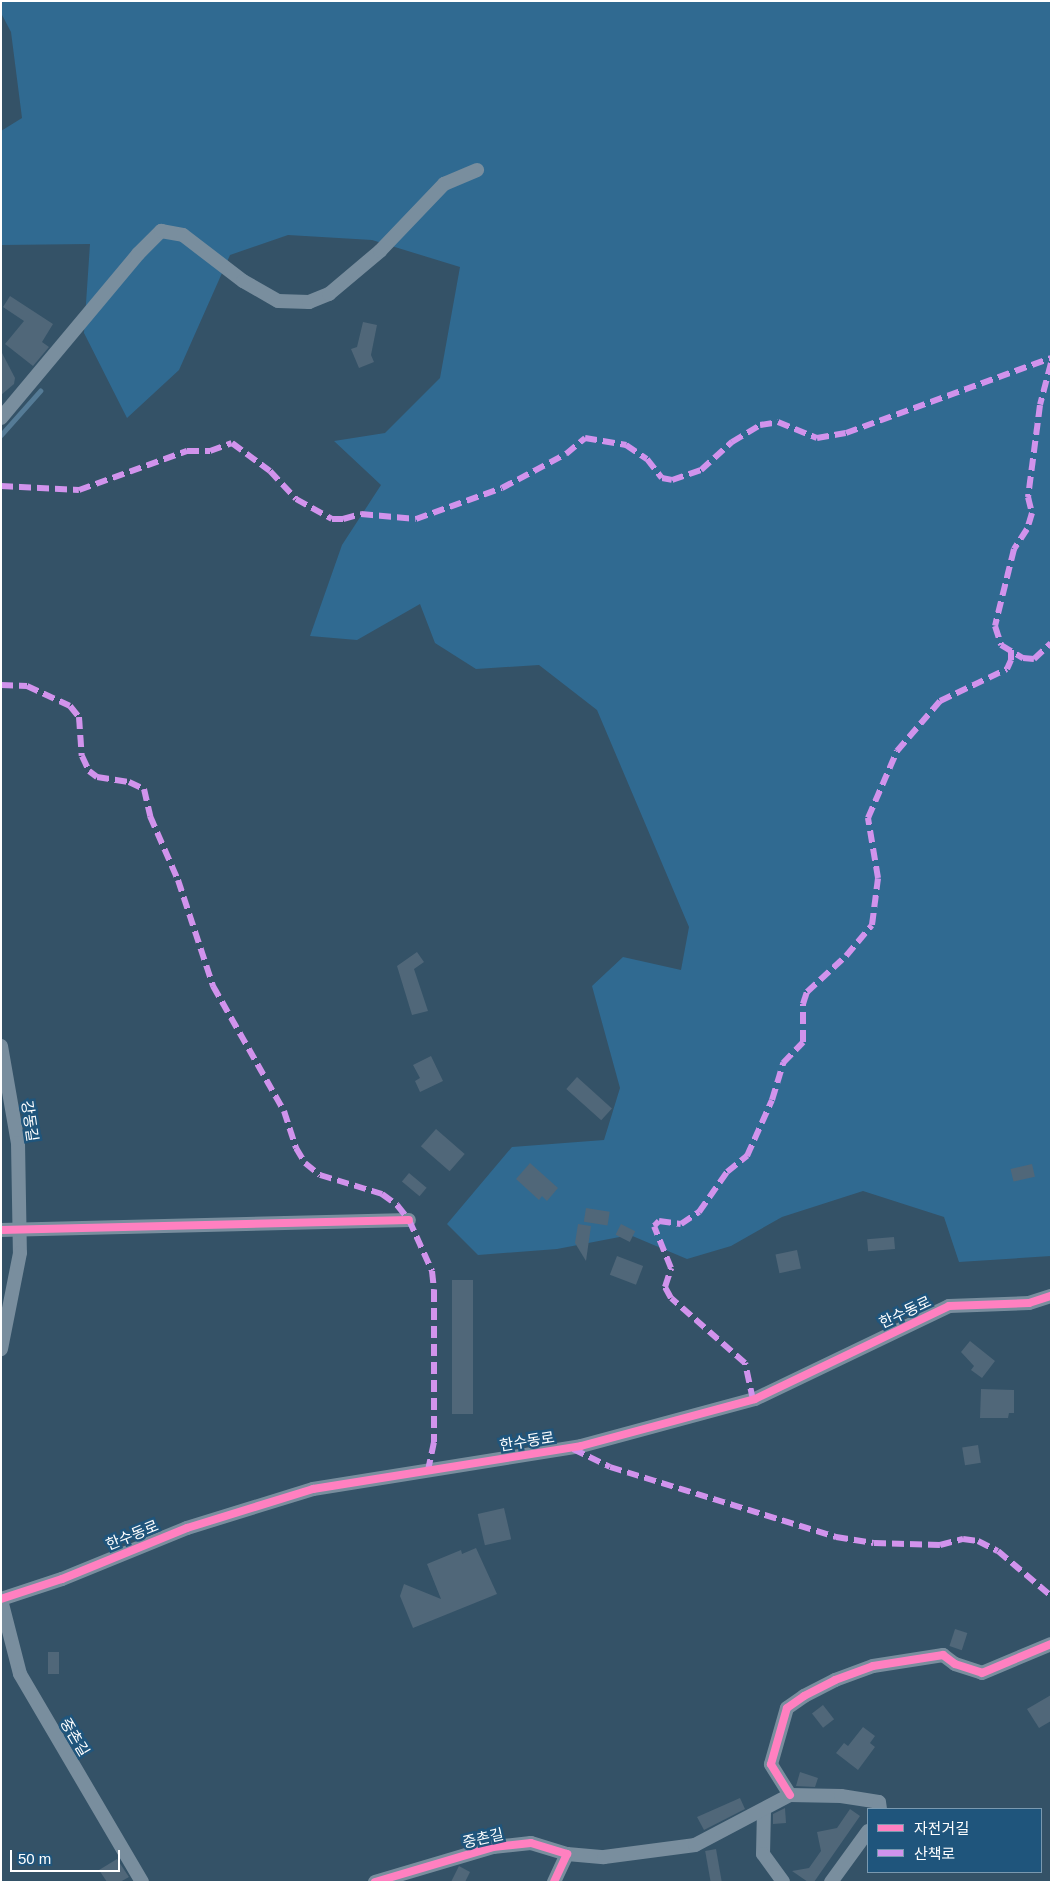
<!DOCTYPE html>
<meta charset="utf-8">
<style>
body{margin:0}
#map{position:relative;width:1052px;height:1883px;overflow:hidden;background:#345267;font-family:Helvetica,"Noto Sans KR",sans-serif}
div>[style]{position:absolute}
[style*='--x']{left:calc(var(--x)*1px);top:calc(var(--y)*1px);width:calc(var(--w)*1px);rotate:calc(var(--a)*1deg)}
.green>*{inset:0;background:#306a91}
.stream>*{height:4.5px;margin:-2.25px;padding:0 2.25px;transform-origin:2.25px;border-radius:2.25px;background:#557b96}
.building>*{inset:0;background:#506779;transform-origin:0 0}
.minor>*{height:14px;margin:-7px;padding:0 7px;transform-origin:7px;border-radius:7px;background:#798e9e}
.quiet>*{height:6px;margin-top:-3px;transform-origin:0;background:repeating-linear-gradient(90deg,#d193ec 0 12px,transparent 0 18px)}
.cycleway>*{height:8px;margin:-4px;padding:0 4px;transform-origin:4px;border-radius:4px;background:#ff80c0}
span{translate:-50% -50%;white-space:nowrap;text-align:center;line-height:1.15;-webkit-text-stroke:5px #1f557c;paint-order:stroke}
.street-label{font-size:15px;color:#fff}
.frame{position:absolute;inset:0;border:2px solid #fff;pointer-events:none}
.legend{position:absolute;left:867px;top:1808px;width:175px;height:65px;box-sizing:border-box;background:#1f557c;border:1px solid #7999b0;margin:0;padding:6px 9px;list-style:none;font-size:15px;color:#fff}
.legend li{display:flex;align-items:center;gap:10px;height:25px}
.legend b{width:25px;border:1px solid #7999b0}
.scale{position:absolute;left:10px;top:1850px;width:110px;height:22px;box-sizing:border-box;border:2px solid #fff;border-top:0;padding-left:6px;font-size:15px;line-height:18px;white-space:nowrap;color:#fff;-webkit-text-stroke:4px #1f557c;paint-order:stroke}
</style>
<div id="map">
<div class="green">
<i style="clip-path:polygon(1px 1px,1051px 1px,1051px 1256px,959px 1262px,944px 1217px,863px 1191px,782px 1217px,731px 1246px,687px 1259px,630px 1235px,557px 1249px,478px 1255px,447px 1224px,512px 1147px,604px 1140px,620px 1088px,592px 986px,623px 957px,681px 970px,689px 927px,597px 710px,539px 665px,476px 669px,435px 643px,420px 604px,357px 640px,310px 636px,342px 545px,381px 485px,334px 441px,385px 433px,440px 378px,460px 267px,372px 240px,288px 235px,230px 255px,179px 370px,127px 418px,84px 333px,90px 244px,1px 245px,1px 131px,22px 118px,11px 32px,1px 13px)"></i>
</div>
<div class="stream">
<i style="--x:1;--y:435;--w:59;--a:-48.4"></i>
</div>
<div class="building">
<i style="clip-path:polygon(10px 296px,53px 324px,42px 342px,49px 347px,33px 366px,5px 344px,24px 321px,3px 307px)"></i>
<i style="clip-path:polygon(363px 322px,377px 325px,371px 355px,374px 362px,359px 368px,351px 349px,357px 347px)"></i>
<i style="clip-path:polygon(1px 351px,15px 378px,14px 384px,1px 395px)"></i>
<i style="clip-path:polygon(417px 952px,424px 962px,414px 969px,428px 1011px,412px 1015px,397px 966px)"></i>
<i style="clip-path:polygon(431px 1056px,443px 1081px,420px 1092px,415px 1081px,420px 1078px,413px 1065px)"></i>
<i style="left:577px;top:1077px;width:47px;height:16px;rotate:42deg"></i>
<i style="left:436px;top:1129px;width:38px;height:23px;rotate:41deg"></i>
<i style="clip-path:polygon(530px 1163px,558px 1188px,547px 1201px,542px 1196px,539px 1200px,516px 1179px)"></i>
<i style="left:1032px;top:1164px;width:13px;height:22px;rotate:77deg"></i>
<i style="left:409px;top:1173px;width:23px;height:11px;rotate:40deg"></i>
<i style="left:586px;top:1208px;width:24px;height:14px;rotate:9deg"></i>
<i style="clip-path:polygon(578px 1224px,591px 1226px,586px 1261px,575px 1243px)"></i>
<i style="left:621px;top:1224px;width:16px;height:12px;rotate:27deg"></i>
<i style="left:894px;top:1237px;width:12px;height:27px;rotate:85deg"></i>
<i style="left:797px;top:1250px;width:19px;height:22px;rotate:78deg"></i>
<i style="left:617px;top:1256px;width:28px;height:20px;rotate:21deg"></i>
<i style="left:452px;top:1280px;width:21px;height:134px"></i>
<i style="clip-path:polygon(970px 1341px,995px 1361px,982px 1378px,971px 1370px,974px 1366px,961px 1352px)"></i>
<i style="clip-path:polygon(981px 1389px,1014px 1390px,1014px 1413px,1009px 1413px,1008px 1418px,980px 1418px)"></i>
<i style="left:978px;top:1445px;width:18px;height:16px;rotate:81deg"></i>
<i style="left:504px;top:1508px;width:32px;height:27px;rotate:77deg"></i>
<i style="clip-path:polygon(476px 1548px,497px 1594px,413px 1628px,400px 1596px,404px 1584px,441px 1599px,427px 1564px,461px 1550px,462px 1554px)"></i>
<i style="left:955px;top:1629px;width:13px;height:18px;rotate:18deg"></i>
<i style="left:48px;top:1652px;width:11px;height:22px"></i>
<i style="clip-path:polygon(1051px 1695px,1051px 1721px,1039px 1728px,1027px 1709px)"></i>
<i style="left:823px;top:1705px;width:18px;height:14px;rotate:52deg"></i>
<i style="clip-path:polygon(863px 1727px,875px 1736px,870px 1743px,875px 1747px,858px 1770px,836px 1753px,844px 1743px,848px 1746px)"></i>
<i style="clip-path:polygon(800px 1772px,818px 1778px,815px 1787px,796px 1786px)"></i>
<i style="clip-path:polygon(740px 1798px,745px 1809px,704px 1830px,697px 1817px)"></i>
<i style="clip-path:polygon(785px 1808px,786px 1823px,773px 1824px,773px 1814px)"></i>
<i style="clip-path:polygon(850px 1809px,860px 1816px,814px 1882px,808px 1882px,792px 1871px,809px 1868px,821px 1851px,817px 1832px,837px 1828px)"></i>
<i style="left:716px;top:1849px;width:34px;height:11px;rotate:80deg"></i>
<i style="clip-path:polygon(117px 1859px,129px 1877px,120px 1882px,107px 1882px,99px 1870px)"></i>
<i style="clip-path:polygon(459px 1866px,470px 1872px,465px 1882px,451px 1882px)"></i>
</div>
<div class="minor">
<i style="--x:1;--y:418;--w:214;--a:-50.1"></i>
<i style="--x:138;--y:254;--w:33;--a:-45"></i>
<i style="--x:161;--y:231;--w:22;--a:10"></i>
<i style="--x:183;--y:235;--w:76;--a:37.5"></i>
<i style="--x:243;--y:281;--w:40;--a:29.7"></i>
<i style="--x:278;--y:301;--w:31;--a:2"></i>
<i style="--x:309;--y:302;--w:22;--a:-22"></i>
<i style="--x:329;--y:294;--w:67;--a:-40.1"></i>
<i style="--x:380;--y:251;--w:93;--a:-46.3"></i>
<i style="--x:444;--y:184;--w:36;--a:-23"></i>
<i style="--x:1;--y:1046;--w:98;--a:80.1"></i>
<i style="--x:18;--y:1143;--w:110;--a:89"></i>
<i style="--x:20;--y:1253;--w:98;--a:101.2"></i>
<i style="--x:1;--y:1230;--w:408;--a:-1.4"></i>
<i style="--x:1;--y:1599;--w:64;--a:-18.2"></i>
<i style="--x:62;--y:1579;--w:135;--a:-22.2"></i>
<i style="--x:187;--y:1528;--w:132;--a:-17.2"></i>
<i style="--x:313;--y:1489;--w:271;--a:-9.1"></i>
<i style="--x:581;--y:1446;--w:180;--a:-15.1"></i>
<i style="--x:755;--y:1399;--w:215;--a:-25.6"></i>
<i style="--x:949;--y:1306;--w:80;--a:-2.1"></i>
<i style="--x:1029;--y:1303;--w:23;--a:-18"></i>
<i style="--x:1;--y:1600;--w:76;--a:75.6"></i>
<i style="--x:20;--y:1674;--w:241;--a:59.6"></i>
<i style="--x:790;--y:1795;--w:36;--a:-122"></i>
<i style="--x:771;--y:1764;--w:58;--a:-74.1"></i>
<i style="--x:787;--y:1708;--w:21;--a:-35"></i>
<i style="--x:804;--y:1696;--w:35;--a:-27"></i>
<i style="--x:835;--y:1680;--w:40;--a:-20.2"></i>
<i style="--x:873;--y:1666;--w:71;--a:-8.9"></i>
<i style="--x:943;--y:1655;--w:15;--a:37"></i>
<i style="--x:955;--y:1664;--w:28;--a:18"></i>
<i style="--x:982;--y:1673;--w:75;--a:-22.8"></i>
<i style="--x:764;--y:1810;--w:44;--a:91.3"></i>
<i style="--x:763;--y:1854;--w:34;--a:54"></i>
<i style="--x:567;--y:1854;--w:37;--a:5"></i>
<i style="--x:604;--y:1857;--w:92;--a:-7.5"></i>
<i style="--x:695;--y:1845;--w:107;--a:-27.8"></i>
<i style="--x:790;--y:1795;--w:51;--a:1.1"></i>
<i style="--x:841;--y:1796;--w:38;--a:9"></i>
<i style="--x:879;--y:1802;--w:7;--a:82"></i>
<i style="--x:375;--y:1882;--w:123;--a:-16.5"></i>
<i style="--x:493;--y:1847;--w:38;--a:-6"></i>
<i style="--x:531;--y:1843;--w:38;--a:17"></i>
<i style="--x:567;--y:1854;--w:31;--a:115"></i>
<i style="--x:831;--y:1882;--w:63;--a:-54"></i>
</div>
<div class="quiet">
<i style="--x:1051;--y:363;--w:43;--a:104.7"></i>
<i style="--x:1040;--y:405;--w:93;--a:97.4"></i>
<i style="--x:1028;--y:497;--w:16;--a:76"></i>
<i style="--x:1032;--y:513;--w:17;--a:107"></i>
<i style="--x:1027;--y:529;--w:24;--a:123"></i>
<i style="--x:1014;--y:549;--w:79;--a:103.9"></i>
<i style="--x:995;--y:626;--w:20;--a:72"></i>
<i style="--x:1001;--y:645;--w:26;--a:31"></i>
<i style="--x:1023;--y:658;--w:11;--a:5"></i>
<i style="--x:1034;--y:659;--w:23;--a:-43"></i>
<i style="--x:1;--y:486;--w:78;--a:2.9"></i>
<i style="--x:79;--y:490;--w:115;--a:-19.9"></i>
<i style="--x:187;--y:451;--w:23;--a:0"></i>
<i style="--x:210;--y:451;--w:23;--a:-20"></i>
<i style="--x:232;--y:443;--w:47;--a:36.4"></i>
<i style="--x:270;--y:471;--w:38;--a:47"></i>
<i style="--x:296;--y:499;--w:41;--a:29.1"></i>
<i style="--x:332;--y:519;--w:11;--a:0"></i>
<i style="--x:343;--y:519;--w:19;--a:-16"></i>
<i style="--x:361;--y:514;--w:55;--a:5.2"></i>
<i style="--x:416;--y:519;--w:91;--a:-19.8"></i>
<i style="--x:502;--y:488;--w:72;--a:-28"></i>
<i style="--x:566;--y:454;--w:25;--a:-40"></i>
<i style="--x:585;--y:438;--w:42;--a:9.7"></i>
<i style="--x:626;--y:445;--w:25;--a:34"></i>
<i style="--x:647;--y:459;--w:24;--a:52"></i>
<i style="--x:662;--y:478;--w:10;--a:11"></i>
<i style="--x:672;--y:480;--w:31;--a:-19"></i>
<i style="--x:701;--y:470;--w:42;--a:-42.1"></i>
<i style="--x:732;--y:442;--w:33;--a:-31"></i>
<i style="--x:760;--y:425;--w:18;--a:-9"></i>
<i style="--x:778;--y:422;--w:42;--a:22.3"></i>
<i style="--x:817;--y:438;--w:29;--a:-10"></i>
<i style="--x:846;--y:433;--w:218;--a:-20.1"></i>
<i style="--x:1;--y:685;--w:26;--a:2"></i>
<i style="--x:27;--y:686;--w:47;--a:24.9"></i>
<i style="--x:70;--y:706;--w:14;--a:51"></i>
<i style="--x:79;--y:717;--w:39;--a:86"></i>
<i style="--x:82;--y:756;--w:17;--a:65"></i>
<i style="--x:89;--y:771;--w:10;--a:37"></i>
<i style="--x:97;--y:777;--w:32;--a:9"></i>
<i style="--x:129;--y:782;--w:17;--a:25"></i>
<i style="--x:144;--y:789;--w:28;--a:77"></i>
<i style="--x:150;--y:816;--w:70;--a:66.4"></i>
<i style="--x:178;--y:880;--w:112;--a:71.7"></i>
<i style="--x:213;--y:986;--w:144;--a:60.4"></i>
<i style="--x:284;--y:1111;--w:39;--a:72"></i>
<i style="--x:296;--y:1148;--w:17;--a:59"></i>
<i style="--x:305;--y:1163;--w:19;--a:39"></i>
<i style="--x:320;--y:1175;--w:65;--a:17"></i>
<i style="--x:382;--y:1194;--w:19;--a:36"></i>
<i style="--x:397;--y:1205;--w:19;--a:51"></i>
<i style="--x:409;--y:1220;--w:56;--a:65.7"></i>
<i style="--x:432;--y:1271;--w:19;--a:84"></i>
<i style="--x:434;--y:1290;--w:152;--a:90"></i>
<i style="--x:434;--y:1442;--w:29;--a:102"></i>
<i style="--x:753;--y:1400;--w:38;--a:-102"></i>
<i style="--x:745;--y:1363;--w:98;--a:-138.7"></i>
<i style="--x:671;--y:1298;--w:13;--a:-119"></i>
<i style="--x:665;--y:1287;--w:20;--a:-72"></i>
<i style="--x:671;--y:1268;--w:45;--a:-112"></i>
<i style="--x:654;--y:1226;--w:7;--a:-45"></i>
<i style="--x:659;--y:1221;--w:22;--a:8"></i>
<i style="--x:681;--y:1224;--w:22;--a:-34"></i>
<i style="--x:699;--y:1212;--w:49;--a:-55"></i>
<i style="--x:727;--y:1172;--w:26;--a:-39"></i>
<i style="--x:747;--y:1156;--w:61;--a:-65.9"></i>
<i style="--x:772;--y:1100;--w:39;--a:-73"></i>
<i style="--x:783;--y:1063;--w:29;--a:-46"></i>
<i style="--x:803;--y:1042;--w:38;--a:-90"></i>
<i style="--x:803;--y:1004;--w:13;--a:-72"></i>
<i style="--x:807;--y:992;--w:53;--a:-42.7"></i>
<i style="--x:846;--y:956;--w:40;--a:-50"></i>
<i style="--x:872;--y:925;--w:47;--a:-82.7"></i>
<i style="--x:878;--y:878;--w:61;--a:-99.5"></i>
<i style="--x:868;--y:818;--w:73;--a:-66.6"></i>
<i style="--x:897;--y:751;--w:66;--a:-49.3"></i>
<i style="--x:940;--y:701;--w:74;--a:-25.5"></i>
<i style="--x:1007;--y:669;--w:10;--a:-66"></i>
<i style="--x:1011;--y:660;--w:10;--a:-90"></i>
<i style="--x:573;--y:1449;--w:41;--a:25.9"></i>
<i style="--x:610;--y:1467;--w:237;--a:17.2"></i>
<i style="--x:836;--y:1537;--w:38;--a:9"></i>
<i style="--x:874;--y:1543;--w:66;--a:1.7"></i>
<i style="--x:940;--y:1545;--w:24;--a:-15"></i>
<i style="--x:963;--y:1539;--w:15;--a:8"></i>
<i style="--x:978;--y:1541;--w:22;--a:27"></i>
<i style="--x:998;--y:1551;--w:70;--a:40.3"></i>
</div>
<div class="cycleway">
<i style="--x:1;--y:1230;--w:408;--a:-1.4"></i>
<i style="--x:1;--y:1599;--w:64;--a:-18.2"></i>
<i style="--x:62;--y:1579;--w:135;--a:-22.2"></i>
<i style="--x:187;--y:1528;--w:132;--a:-17.2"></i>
<i style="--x:313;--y:1489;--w:271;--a:-9.1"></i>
<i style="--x:581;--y:1446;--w:180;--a:-15.1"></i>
<i style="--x:755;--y:1399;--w:215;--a:-25.6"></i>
<i style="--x:949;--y:1306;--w:80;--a:-2.1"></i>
<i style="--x:1029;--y:1303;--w:23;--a:-18"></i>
<i style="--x:790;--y:1795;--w:36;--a:-122"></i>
<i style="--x:771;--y:1764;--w:58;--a:-74.1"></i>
<i style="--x:787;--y:1708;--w:21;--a:-35"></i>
<i style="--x:804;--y:1696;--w:35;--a:-27"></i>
<i style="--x:835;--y:1680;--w:40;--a:-20.2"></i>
<i style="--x:873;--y:1666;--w:71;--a:-8.9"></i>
<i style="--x:943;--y:1655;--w:15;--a:37"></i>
<i style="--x:955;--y:1664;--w:28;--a:18"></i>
<i style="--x:982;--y:1673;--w:75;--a:-22.8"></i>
<i style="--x:375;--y:1882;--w:123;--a:-16.5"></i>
<i style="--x:493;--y:1847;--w:38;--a:-6"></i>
<i style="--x:531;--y:1843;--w:38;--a:17"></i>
<i style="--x:567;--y:1854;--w:31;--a:115"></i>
</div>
<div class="street-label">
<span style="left:30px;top:1121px;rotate:82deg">강동길</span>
<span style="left:905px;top:1312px;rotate:-25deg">한수동로</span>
<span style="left:527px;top:1441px;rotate:-9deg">한수동로</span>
<span style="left:132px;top:1535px;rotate:-22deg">한수동로</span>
<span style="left:75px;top:1737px;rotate:59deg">중촌길</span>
<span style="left:483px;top:1838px;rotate:-13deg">중촌길</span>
</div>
<div class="frame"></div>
<ul class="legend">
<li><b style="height:6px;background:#ff80c0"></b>자전거길</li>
<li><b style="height:6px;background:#d193ec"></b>산책로</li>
</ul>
<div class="scale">50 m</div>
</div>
